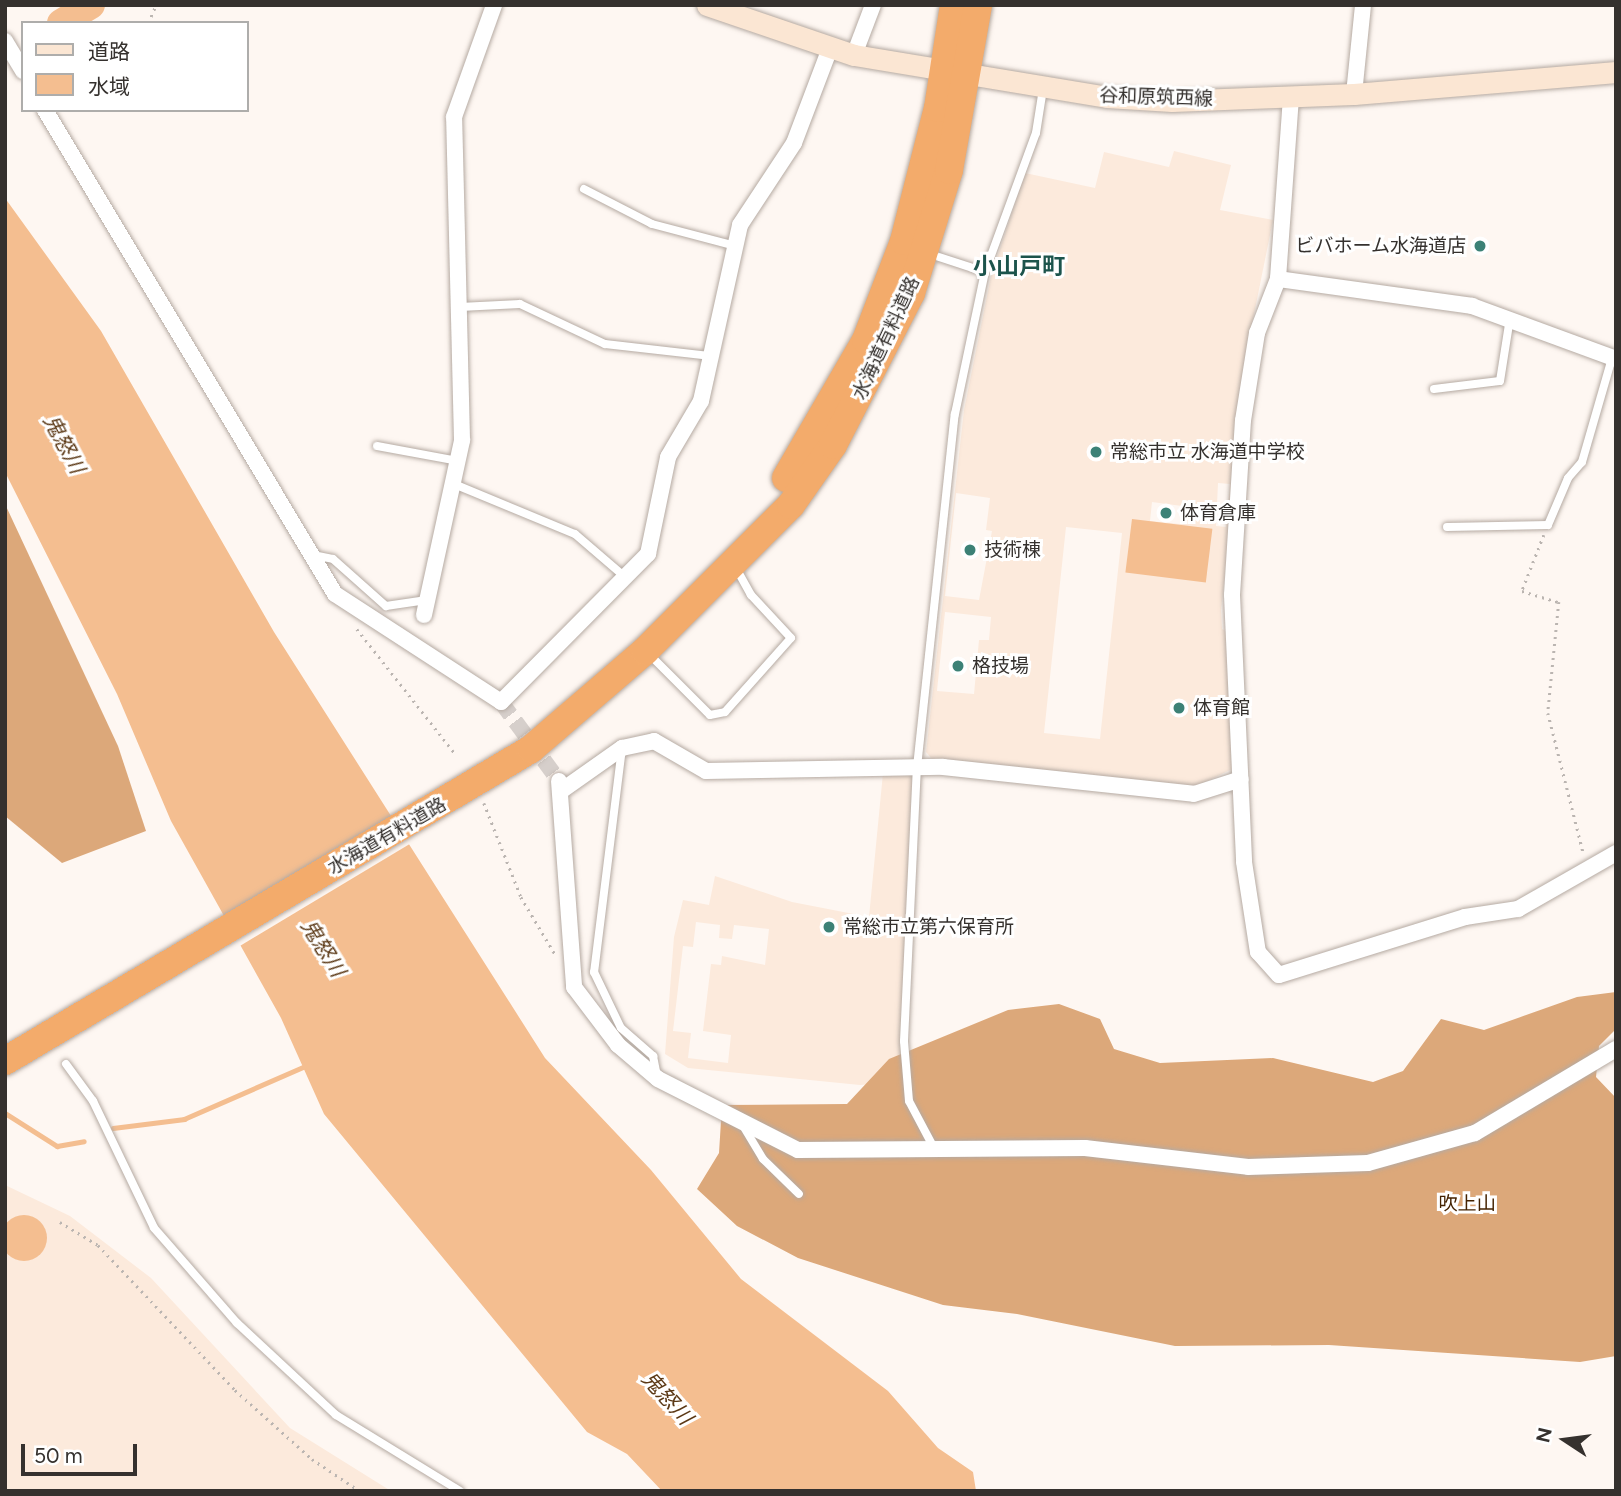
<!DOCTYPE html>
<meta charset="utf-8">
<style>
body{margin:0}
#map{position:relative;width:1621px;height:1496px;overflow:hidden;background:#fef7f2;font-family:Figtree,"Noto Sans JP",sans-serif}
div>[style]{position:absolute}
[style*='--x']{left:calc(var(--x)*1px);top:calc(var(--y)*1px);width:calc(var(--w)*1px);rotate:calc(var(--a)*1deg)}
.built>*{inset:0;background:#fceadc}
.forest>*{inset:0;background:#dca87a}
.water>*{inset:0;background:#f4be90;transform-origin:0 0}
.round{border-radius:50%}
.pier>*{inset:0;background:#fef7f2;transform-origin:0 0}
.stream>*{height:4.5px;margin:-2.25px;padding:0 2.25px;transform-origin:2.25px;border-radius:2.25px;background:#f4be90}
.river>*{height:28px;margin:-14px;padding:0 14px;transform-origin:14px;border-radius:14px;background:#f4be90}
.street-tunnel>*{height:16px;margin-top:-8px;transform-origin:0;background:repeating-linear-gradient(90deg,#d6cfcb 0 16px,transparent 0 24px)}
.path>*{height:2.5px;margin-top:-1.25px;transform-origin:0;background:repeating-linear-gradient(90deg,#bbb5b1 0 2px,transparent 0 7px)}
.roads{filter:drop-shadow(0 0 2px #b5aaa2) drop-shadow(0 0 2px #b5aaa2)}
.lane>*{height:8px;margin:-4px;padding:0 4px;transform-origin:4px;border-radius:4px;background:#fff}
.street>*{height:16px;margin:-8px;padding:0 8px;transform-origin:8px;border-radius:8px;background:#fff}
.secondary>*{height:21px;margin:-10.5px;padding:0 10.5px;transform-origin:10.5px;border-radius:10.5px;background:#fbe6d3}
.highway>*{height:28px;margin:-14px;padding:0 14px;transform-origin:14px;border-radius:14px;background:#f3ab6b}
.dots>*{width:19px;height:19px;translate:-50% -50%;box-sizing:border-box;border:4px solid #fff;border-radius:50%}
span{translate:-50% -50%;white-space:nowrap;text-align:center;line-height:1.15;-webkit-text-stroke:6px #fff;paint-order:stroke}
.street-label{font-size:19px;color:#35312e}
.poi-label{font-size:19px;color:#35312e}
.right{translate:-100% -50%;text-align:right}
.left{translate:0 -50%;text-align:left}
.park-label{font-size:19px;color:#420}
.water-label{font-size:21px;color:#5b3815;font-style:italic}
.quarter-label{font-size:23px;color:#1c544c;font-weight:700}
.frame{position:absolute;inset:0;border:7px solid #35312e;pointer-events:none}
.legend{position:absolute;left:21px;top:21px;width:228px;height:91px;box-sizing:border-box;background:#fff;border:2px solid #aeadab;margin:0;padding:9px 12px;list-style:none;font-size:21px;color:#35312e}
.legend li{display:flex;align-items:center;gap:14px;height:35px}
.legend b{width:35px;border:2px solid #aeadab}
.north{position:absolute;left:1530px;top:1405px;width:70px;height:70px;-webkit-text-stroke:5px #fff;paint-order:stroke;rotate:283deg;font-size:19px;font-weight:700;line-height:28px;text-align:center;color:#35312e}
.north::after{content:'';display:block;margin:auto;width:24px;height:32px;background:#35312e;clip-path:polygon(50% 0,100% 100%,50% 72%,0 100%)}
.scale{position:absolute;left:21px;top:1444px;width:116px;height:32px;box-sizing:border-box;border:4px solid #35312e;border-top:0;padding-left:9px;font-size:21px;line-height:24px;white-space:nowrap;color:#35312e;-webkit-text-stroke:5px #fff;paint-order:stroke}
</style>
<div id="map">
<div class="built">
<i style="clip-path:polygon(evenodd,1174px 151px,1231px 165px,1220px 210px,1273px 220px,1250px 334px,1221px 610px,1222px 629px,1228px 632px,1232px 769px,1195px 787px,932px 759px,926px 752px,964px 410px,991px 276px,1025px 173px,1095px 188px,1104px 152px,1169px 167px,1174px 151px,1218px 483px,1230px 484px,1226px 527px,1216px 526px,1218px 483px,1174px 151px,956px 493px,990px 498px,986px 530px,992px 531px,979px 600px,945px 596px,956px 493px,1174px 151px,1152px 502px,1182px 506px,1180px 524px,1150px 521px,1152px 502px,1174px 151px,1066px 527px,1122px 533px,1100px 739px,1044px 733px,1066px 527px,1174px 151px,945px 612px,991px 617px,989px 640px,979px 640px,974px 694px,937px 691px,945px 612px)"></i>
<i style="clip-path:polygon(evenodd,913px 772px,901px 1082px,860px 1085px,688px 1068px,665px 1054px,674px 937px,683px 900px,709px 905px,715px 876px,792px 902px,869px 917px,883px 773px,913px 772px,696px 922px,720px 925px,719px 938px,732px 939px,734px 925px,769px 929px,765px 965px,722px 956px,721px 965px,711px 964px,703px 1031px,731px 1035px,728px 1063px,688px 1058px,691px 1033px,673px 1031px,683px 946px,693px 947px,696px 922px)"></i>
<i style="clip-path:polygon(5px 1185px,70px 1216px,151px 1278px,290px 1428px,391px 1491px,5px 1491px)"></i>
</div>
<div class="forest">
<i style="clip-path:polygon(5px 504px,118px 746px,146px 831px,62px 863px,5px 816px)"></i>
<i style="clip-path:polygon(1616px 992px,1616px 1029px,1599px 1046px,1596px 1077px,1616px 1098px,1616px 1356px,1580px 1362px,1329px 1345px,1175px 1346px,1017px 1314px,943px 1305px,798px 1258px,737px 1226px,697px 1189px,719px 1153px,722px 1105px,847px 1104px,889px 1059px,1008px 1010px,1059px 1004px,1100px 1019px,1114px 1049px,1160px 1063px,1273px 1058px,1373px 1082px,1403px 1071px,1441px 1019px,1484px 1030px,1577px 997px)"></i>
</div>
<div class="water">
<i style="clip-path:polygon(5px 198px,101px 331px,274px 632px,545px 1058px,651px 1170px,741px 1279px,888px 1391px,938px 1448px,973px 1472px,976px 1491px,662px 1491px,627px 1454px,587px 1432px,324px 1114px,281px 1018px,171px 821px,117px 694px,5px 472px)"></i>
<i style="left:1132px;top:519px;width:81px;height:54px;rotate:7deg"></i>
<i class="round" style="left:1px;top:1215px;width:46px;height:46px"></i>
</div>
<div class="pier">
<i style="left:397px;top:820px;width:27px;height:201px;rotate:59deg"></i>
</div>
<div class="stream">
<i style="--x:5;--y:1113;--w:62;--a:32.4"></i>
<i style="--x:57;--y:1146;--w:27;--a:-10"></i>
<i style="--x:113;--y:1128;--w:72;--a:-7.2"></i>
<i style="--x:184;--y:1119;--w:130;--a:-23.6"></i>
</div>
<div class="river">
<i style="--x:61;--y:23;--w:35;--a:-31"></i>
</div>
<div class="street-tunnel">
<i style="--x:501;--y:702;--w:98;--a:53.7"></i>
</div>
<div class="path">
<i style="--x:148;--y:23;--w:20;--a:-66"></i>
<i style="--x:1544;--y:535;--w:60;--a:111.4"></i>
<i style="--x:1522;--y:591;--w:39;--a:17"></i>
<i style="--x:1559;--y:602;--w:112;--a:95.7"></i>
<i style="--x:1548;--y:713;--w:146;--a:75.8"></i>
<i style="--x:357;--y:629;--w:160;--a:51.8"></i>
<i style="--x:484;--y:803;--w:101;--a:68.5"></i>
<i style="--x:521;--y:897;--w:66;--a:59.2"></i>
<i style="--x:1615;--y:1106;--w:1;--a:0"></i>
<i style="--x:60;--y:1222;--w:44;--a:31.2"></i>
<i style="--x:98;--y:1245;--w:199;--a:46.6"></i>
<i style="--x:235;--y:1390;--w:103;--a:41.9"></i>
<i style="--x:312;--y:1459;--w:58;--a:33.7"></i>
</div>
<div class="roads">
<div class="lane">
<i style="--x:584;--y:189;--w:76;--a:27.2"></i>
<i style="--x:652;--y:224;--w:86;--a:14.8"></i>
<i style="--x:939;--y:257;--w:48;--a:18.1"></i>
<i style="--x:460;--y:307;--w:60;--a:-2.9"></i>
<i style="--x:520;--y:304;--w:94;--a:25.2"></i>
<i style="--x:605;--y:344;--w:107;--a:6.5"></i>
<i style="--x:1434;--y:389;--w:66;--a:-6.9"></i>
<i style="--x:1500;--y:381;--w:64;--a:-81"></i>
<i style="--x:377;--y:446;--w:82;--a:10.5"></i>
<i style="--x:454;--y:484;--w:131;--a:22.5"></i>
<i style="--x:575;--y:534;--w:66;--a:40.7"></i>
<i style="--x:1447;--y:527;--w:101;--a:-1.1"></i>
<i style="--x:1548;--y:525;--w:51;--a:-66.9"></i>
<i style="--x:1568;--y:478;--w:21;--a:-49"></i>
<i style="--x:1582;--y:462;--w:108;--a:-73.9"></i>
<i style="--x:313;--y:555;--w:20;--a:11"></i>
<i style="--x:333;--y:559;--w:71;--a:41.6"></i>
<i style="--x:386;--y:606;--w:41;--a:-8.3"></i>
<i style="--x:649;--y:654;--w:86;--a:45"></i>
<i style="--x:710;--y:715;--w:15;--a:-11"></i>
<i style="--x:725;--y:712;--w:99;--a:-48.3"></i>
<i style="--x:791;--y:638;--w:59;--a:-132.9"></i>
<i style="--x:751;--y:595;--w:33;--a:-119"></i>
<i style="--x:622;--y:748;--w:226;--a:97.1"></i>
<i style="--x:594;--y:972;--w:62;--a:64.3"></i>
<i style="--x:621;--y:1028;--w:43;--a:41.2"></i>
<i style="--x:653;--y:1056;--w:20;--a:79"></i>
<i style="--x:66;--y:1064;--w:46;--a:53.9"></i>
<i style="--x:93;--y:1101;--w:141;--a:64.3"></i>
<i style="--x:154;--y:1228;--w:126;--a:48.9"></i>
<i style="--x:237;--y:1323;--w:135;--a:42.9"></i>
<i style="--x:336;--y:1415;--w:145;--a:31.5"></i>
<i style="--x:745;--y:1129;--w:35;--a:59"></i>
<i style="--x:763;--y:1159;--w:50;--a:44.2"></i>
<i style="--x:935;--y:1150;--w:55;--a:-118"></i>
<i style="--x:909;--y:1101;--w:60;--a:-94.8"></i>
<i style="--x:904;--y:1041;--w:274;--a:-87.3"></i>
<i style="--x:917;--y:767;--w:355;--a:-83.9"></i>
<i style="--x:955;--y:414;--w:145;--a:-78.1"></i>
<i style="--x:985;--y:272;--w:148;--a:-69.9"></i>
<i style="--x:1036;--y:133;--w:45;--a:-81"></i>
</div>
<div class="street">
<i style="--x:5;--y:41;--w:35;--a:59"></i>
<i style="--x:854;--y:55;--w:53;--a:-69.2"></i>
<i style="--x:1354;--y:94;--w:89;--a:-84.2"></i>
<i style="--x:1291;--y:97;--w:182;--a:94.1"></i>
<i style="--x:1278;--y:279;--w:58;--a:111.3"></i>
<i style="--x:1257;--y:333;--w:88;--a:99.1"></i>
<i style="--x:1243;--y:420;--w:175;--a:93.6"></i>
<i style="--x:1232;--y:595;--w:267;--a:87.4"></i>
<i style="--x:1244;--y:862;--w:91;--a:81.2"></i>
<i style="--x:1258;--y:952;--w:31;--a:48"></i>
<i style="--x:1279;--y:975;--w:195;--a:-17.3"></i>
<i style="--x:1465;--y:917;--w:54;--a:-8.6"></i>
<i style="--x:1518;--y:909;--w:113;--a:-29.7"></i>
<i style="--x:45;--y:110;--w:564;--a:59.07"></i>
<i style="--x:335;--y:594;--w:198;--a:33"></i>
<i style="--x:501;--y:702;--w:209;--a:-45.2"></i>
<i style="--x:648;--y:554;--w:99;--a:-78.3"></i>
<i style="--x:668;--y:457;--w:65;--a:-59.5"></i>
<i style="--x:701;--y:401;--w:180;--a:-77.5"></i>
<i style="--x:740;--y:225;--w:98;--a:-56.6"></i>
<i style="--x:794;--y:143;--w:102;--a:-69.2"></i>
<i style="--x:1278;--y:279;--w:196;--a:7.9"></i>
<i style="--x:1472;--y:306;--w:153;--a:20.2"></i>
<i style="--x:424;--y:615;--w:179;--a:-77.7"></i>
<i style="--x:462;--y:440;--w:323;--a:-91.4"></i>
<i style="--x:454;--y:117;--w:119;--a:-70.3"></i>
<i style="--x:559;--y:781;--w:207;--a:85.8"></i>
<i style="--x:574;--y:987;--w:73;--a:52.8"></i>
<i style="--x:618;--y:1045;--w:52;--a:40.4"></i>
<i style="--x:658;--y:1079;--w:157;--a:26.9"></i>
<i style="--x:798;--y:1150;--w:287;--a:-0.4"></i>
<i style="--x:1085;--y:1148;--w:164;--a:6.6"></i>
<i style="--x:1248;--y:1167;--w:120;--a:-1.9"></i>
<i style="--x:1368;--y:1163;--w:111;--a:-15.7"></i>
<i style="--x:1475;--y:1133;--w:164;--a:-30.8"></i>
<i style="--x:561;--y:791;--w:75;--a:-35.2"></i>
<i style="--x:622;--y:748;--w:33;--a:-12"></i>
<i style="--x:654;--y:741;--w:60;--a:30"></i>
<i style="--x:706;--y:771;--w:237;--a:-1"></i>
<i style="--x:943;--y:767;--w:252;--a:6.1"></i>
<i style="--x:1194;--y:794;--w:49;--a:-17.7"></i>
</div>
<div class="secondary">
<i style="--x:707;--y:5;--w:155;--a:18.8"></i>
<i style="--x:854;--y:55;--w:256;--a:9.4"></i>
<i style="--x:1107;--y:97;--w:65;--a:3.5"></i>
<i style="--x:1172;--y:101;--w:182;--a:-2.2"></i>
<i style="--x:1354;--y:94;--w:263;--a:-4.8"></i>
</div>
<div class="highway">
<i style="--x:786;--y:478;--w:160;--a:-59.9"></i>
<i style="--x:866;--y:340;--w:106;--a:-69"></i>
<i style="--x:904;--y:241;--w:137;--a:-75.7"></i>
<i style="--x:938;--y:108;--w:104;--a:-81.2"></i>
<i style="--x:5;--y:1061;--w:612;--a:-30.67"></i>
<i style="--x:531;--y:749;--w:150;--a:-40.7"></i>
<i style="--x:645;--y:651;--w:206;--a:-45"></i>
<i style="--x:791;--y:505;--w:73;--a:-55"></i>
<i style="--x:833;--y:445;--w:171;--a:-62.8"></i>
<i style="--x:911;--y:293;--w:129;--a:-72.8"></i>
<i style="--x:949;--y:170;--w:168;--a:-80"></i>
</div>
</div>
<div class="dots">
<i style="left:1480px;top:246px;background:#3c8176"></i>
<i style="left:1096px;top:452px;background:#3c8176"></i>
<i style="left:1166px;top:513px;background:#3c8176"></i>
<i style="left:970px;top:550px;background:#3c8176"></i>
<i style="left:958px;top:666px;background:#3c8176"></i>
<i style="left:1179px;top:708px;background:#3c8176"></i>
<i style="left:829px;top:927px;background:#3c8176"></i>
</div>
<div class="street-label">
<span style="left:1156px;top:97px;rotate:2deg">谷和原筑西線</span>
<span style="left:886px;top:338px;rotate:-65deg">水海道有料道路</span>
<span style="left:387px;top:836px;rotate:-30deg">水海道有料道路</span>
</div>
<div class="poi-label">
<span class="right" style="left:1466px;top:246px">ビバホーム水海道店</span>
<span class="left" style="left:1110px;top:452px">常総市立 水海道中学校</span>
<span class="left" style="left:1180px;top:513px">体育倉庫</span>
<span class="left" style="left:984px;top:550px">技術棟</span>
<span class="left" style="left:972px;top:666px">格技場</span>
<span class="left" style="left:1193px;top:708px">体育館</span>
<span class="left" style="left:843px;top:927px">常総市立第六保育所</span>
</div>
<div class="park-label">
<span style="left:1467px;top:1204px">吹上山</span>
</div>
<div class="water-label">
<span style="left:64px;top:444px;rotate:62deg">鬼怒川</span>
<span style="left:323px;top:948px;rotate:58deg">鬼怒川</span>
<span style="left:667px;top:1398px;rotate:48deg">鬼怒川</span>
</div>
<div class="quarter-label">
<span style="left:1019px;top:266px">小山戸町</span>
</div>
<div class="frame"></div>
<ul class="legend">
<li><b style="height:9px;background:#fbe6d3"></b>道路</li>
<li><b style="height:19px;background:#f4be90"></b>水域</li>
</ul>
<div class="north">N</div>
<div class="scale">50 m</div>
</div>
